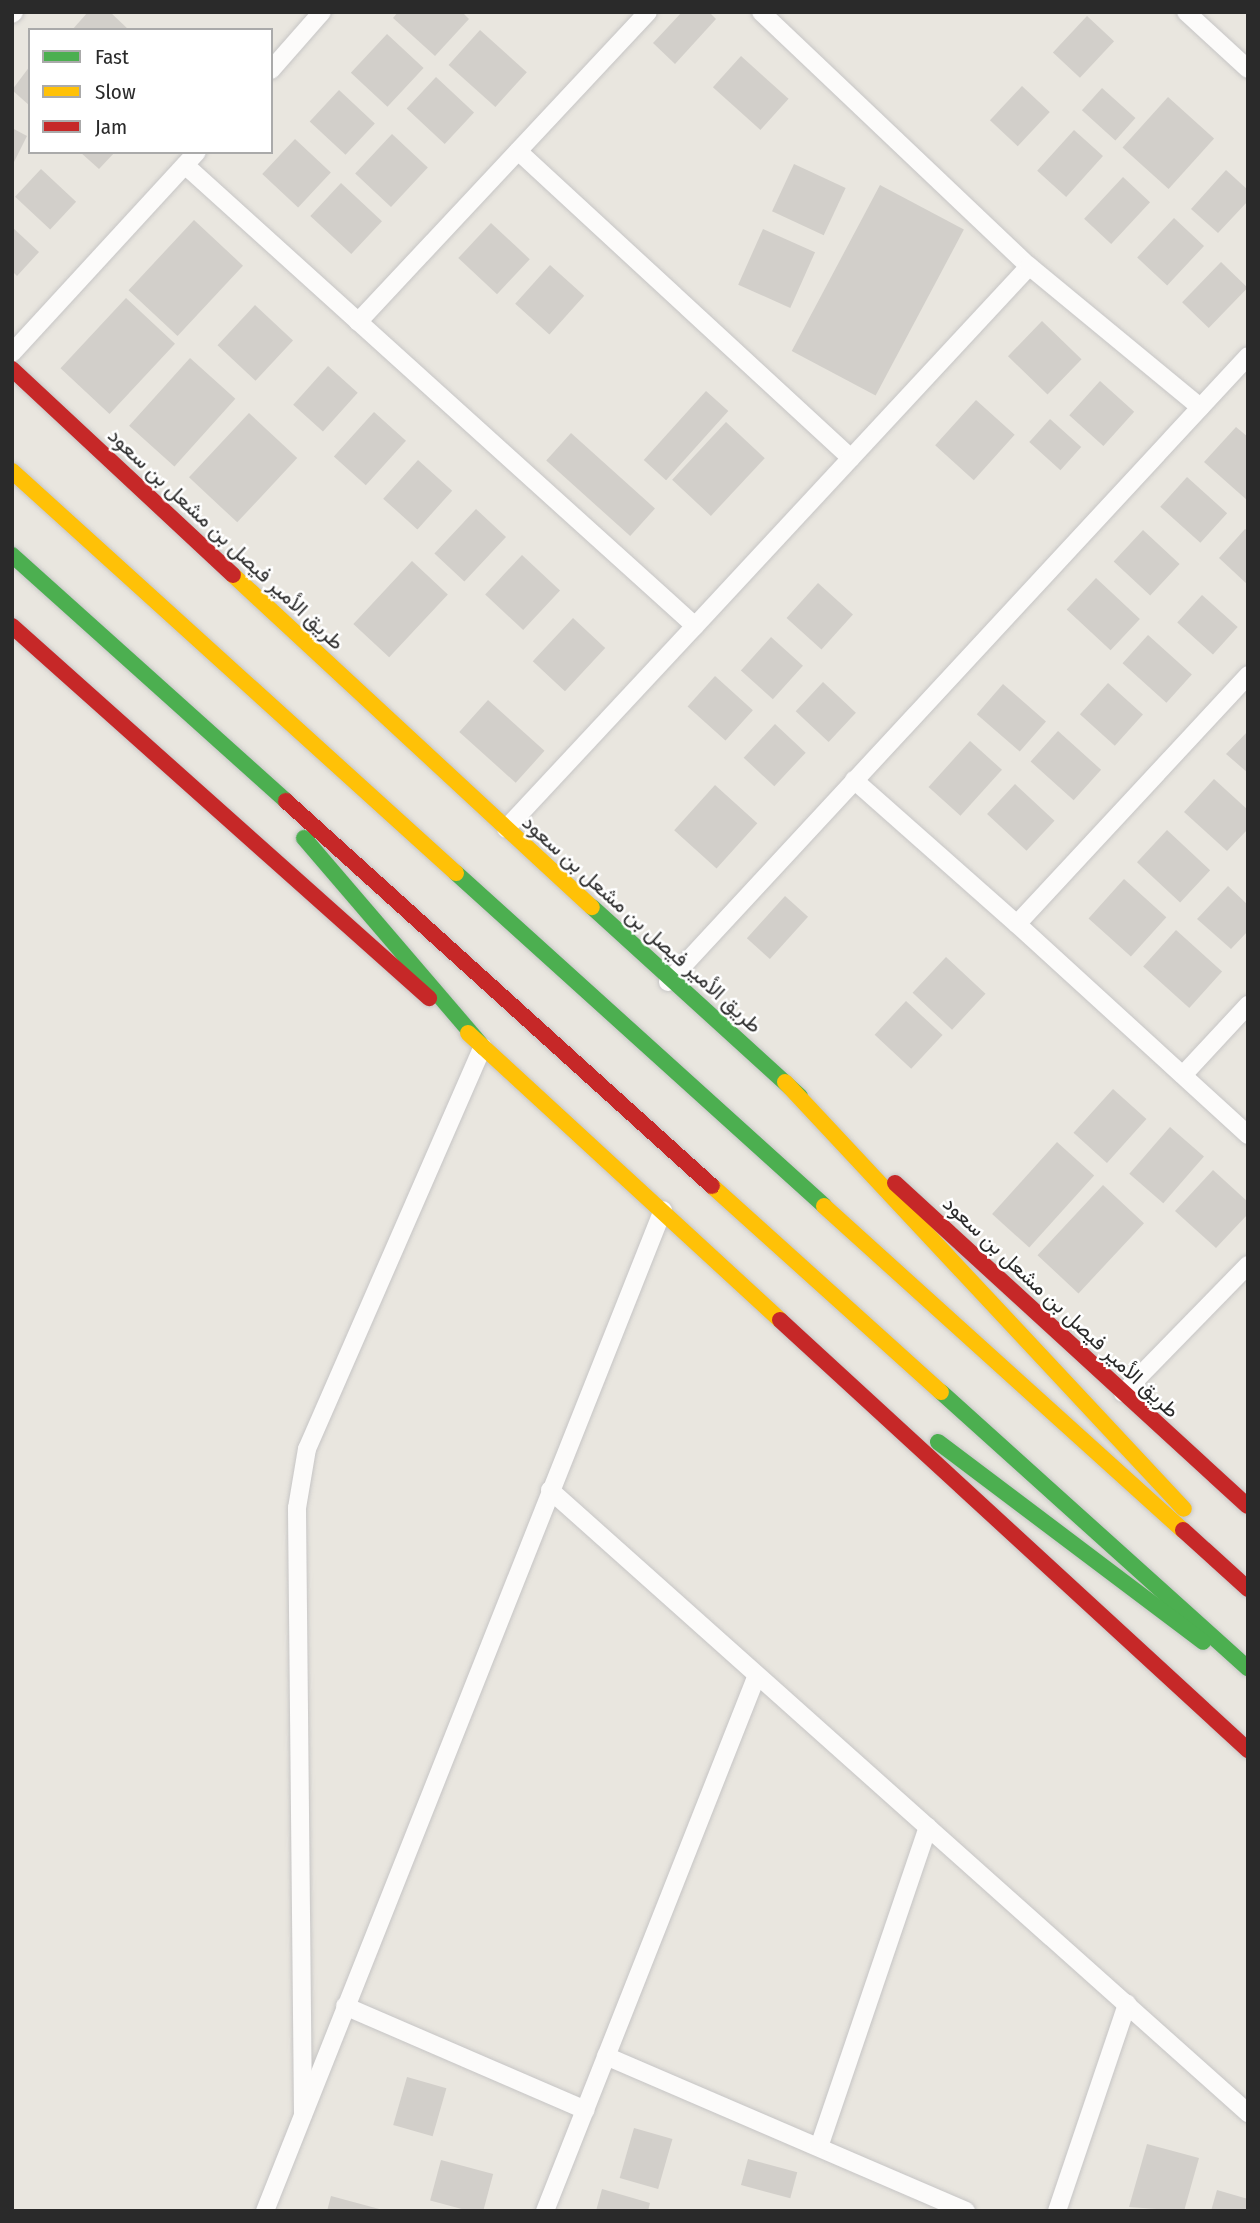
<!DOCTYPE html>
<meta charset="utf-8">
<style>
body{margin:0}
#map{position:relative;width:1260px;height:2223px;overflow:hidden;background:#e9e6df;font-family:"Fira Sans Condensed",Vazirmatn,sans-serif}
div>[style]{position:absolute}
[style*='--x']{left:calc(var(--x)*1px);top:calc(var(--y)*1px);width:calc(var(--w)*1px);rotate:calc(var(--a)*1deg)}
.building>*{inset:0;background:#d2cfca;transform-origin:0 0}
.roads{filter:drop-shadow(0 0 2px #c6c5c5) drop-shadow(0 0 2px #c6c5c5)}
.street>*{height:18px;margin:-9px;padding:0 9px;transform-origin:9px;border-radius:9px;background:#fcfbfa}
.fast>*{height:16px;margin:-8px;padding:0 8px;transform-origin:8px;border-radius:8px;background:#4caf50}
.slow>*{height:16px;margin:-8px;padding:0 8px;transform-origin:8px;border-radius:8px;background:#ffc107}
.jam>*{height:16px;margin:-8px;padding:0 8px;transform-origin:8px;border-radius:8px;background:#c62828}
span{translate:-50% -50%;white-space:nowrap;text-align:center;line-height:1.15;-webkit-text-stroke:5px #fff;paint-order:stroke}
.street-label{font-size:21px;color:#2a2a2a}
.frame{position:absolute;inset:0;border:14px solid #2a2a2a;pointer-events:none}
.legend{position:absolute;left:28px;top:28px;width:245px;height:126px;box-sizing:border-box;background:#fff;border:2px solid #aaa;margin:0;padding:9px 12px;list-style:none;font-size:21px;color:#2a2a2a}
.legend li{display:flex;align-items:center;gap:14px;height:35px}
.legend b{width:35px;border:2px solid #aaa}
</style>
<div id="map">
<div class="building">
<i style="clip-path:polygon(88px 12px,110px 12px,129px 30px,72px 30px)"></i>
<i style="clip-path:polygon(398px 12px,462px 12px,469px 19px,435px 56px,393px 18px)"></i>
<i style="clip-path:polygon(682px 12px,709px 12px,716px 19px,675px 64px,653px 43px)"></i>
<i style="left:1087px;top:16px;width:37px;height:50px;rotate:43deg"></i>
<i style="left:480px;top:30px;width:63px;height:47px;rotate:42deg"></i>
<i style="left:387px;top:34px;width:50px;height:53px;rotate:43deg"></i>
<i style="left:741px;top:56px;width:64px;height:42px;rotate:42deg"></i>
<i style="clip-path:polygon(30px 66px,30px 106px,12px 90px)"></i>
<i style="left:436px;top:77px;width:52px;height:43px;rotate:43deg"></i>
<i style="left:1022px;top:86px;width:38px;height:47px;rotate:43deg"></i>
<i style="left:1102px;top:88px;width:45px;height:30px;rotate:42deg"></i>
<i style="left:339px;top:90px;width:49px;height:43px;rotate:43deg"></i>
<i style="left:1168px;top:97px;width:62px;height:68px;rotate:42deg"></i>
<i style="clip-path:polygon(12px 128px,27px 136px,12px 166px)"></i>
<i style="left:1074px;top:130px;width:39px;height:55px;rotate:42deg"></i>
<i style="left:392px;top:134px;width:49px;height:54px;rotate:43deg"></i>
<i style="left:295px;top:139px;width:49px;height:48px;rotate:43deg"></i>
<i style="clip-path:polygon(80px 152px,115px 152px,99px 169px)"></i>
<i style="left:794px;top:164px;width:57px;height:52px;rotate:25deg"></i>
<i style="left:41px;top:169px;width:48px;height:38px;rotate:43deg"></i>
<i style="clip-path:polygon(1226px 170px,1248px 190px,1248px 201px,1218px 233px,1191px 209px)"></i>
<i style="left:1123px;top:177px;width:37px;height:57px;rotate:43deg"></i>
<i style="left:341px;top:183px;width:56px;height:45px;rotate:43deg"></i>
<i style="left:880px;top:185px;width:95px;height:188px;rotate:28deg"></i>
<i style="left:1174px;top:218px;width:41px;height:54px;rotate:43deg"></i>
<i style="left:194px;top:220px;width:67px;height:96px;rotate:43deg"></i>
<i style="left:491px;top:223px;width:53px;height:48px;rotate:43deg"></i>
<i style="clip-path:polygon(12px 227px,39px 252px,17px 276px,12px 271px)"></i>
<i style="left:763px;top:229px;width:57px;height:61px;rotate:24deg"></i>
<i style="left:1221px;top:262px;width:37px;height:56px;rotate:44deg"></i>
<i style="left:550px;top:265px;width:46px;height:52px;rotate:42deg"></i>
<i style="left:126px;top:298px;width:67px;height:96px;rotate:43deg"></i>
<i style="left:255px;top:305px;width:52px;height:55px;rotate:43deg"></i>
<i style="left:1042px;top:321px;width:55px;height:49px;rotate:44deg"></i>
<i style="left:190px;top:358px;width:61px;height:91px;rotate:42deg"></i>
<i style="left:328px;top:366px;width:40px;height:52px;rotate:42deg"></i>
<i style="left:1100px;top:381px;width:46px;height:46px;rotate:42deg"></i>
<i style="left:706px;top:391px;width:30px;height:93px;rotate:42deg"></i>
<i style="left:976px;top:400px;width:52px;height:61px;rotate:42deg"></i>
<i style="left:374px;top:412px;width:43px;height:60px;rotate:42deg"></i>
<i style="left:249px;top:413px;width:66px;height:88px;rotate:43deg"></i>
<i style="left:1050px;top:419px;width:42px;height:31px;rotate:42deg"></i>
<i style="left:726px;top:422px;width:53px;height:79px;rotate:43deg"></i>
<i style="clip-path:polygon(1236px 427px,1248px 437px,1248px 501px,1204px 462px)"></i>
<i style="left:571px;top:433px;width:113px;height:37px;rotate:42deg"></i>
<i style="left:418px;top:460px;width:46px;height:52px;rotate:42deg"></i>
<i style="left:1187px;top:477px;width:54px;height:40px;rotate:42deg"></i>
<i style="left:476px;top:509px;width:41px;height:61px;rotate:43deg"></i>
<i style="clip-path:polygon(1245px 529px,1248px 531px,1248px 585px,1219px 558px)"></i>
<i style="left:1143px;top:530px;width:50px;height:43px;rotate:43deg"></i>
<i style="left:522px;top:555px;width:52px;height:54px;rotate:43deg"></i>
<i style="left:412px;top:561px;width:49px;height:86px;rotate:43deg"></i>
<i style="left:1096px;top:578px;width:60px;height:43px;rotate:43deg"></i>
<i style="left:818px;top:583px;width:47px;height:47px;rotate:42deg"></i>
<i style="left:1202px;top:595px;width:48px;height:37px;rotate:42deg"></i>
<i style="left:573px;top:618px;width:44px;height:59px;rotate:43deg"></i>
<i style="left:1148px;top:635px;width:59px;height:38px;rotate:42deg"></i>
<i style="left:771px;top:637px;width:43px;height:45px;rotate:42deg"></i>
<i style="left:715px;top:676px;width:51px;height:41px;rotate:42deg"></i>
<i style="left:823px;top:682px;width:45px;height:40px;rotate:43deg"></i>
<i style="left:1108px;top:683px;width:47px;height:42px;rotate:42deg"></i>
<i style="left:1003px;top:684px;width:57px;height:40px;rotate:41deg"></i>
<i style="left:488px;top:700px;width:76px;height:43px;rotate:42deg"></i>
<i style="left:775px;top:724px;width:42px;height:46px;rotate:43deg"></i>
<i style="left:1058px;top:731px;width:58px;height:41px;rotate:42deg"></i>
<i style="clip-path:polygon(1248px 731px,1248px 773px,1226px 754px)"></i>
<i style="left:970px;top:741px;width:43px;height:62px;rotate:42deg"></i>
<i style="clip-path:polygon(1214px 779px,1248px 810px,1248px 829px,1227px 851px,1184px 812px)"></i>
<i style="left:1015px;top:784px;width:54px;height:41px;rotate:43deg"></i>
<i style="left:715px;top:785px;width:57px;height:61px;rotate:42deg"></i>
<i style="left:1167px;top:830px;width:59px;height:44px;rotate:43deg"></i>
<i style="left:1124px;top:879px;width:57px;height:53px;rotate:42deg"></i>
<i style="clip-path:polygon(1228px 886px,1248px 905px,1248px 931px,1231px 949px,1197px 919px)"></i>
<i style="left:785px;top:896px;width:31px;height:57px;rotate:42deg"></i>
<i style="left:1176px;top:930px;width:62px;height:49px;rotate:42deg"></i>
<i style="left:946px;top:957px;width:54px;height:49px;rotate:43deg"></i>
<i style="left:906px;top:1001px;width:50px;height:46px;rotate:43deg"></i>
<i style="left:1113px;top:1089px;width:45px;height:59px;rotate:42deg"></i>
<i style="left:1170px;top:1127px;width:45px;height:62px;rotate:41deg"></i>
<i style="left:1057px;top:1142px;width:50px;height:97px;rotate:42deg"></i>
<i style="clip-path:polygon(1213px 1170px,1248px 1202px,1248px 1214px,1216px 1248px,1175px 1211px)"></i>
<i style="left:1103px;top:1185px;width:56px;height:96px;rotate:43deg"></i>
<i style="left:407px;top:2077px;width:41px;height:50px;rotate:16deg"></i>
<i style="left:634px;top:2128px;width:40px;height:52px;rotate:16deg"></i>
<i style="clip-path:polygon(1147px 2144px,1199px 2158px,1184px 2211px,1129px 2207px)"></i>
<i style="left:748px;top:2159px;width:51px;height:27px;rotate:15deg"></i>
<i style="left:441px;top:2160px;width:54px;height:42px;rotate:15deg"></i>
<i style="clip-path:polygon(602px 2189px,650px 2203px,648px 2211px,596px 2211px)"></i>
<i style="clip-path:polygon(1217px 2190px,1248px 2199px,1248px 2211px,1211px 2211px)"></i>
<i style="clip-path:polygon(331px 2196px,383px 2210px,383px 2211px,327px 2211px)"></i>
</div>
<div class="roads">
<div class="street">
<i style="--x:761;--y:12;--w:369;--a:43.5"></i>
<i style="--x:1186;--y:12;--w:84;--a:42.6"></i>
<i style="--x:12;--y:14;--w:3;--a:-45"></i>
<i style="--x:271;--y:70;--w:77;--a:-48.7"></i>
<i style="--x:518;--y:151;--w:453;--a:42.7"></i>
<i style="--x:185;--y:165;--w:687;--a:42.11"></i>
<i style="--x:695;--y:626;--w:277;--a:133"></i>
<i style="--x:358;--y:322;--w:424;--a:-46.9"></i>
<i style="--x:12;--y:353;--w:273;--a:-47.4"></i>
<i style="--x:695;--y:626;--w:491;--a:-47.1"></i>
<i style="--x:1029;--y:266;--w:222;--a:39.5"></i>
<i style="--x:854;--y:780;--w:217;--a:41.5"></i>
<i style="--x:1017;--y:924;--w:340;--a:-47.1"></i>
<i style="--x:1017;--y:924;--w:313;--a:42.4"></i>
<i style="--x:668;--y:982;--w:853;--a:-47.18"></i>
<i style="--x:1183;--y:1075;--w:96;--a:-47.1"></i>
<i style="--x:1123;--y:1393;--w:179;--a:-45.7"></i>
<i style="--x:550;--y:1490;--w:936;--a:41.75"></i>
<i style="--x:345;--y:2006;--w:262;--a:23.4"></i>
<i style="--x:606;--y:2056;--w:392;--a:23.3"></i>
<i style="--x:303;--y:2114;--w:606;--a:-90.57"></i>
<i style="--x:297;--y:1508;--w:60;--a:-80.4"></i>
<i style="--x:307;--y:1449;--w:439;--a:-66.4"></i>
<i style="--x:819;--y:2147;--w:338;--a:-71.2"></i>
<i style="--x:265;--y:2211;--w:1077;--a:-68.32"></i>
<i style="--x:545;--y:2211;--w:576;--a:-68.42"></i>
<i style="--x:1057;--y:2211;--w:219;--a:-71.3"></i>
</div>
<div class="fast">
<i style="--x:12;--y:555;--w:368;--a:41.9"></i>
<i style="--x:304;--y:838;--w:275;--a:49.4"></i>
<i style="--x:456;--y:873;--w:496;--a:42.1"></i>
<i style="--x:592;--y:907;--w:281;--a:42.3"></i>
<i style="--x:941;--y:1392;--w:413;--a:42"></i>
<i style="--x:938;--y:1442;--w:332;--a:37"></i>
</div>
<div class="slow">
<i style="--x:12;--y:471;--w:599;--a:42.16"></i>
<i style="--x:233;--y:575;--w:489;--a:42.8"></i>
<i style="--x:468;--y:1033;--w:424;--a:42.6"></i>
<i style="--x:785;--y:1082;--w:584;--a:46.94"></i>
<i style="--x:712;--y:1186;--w:308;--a:42"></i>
<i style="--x:824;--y:1206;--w:484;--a:42.1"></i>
</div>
<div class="jam">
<i style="--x:12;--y:369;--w:302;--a:43"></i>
<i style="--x:12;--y:626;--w:559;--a:41.74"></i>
<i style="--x:286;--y:801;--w:574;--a:42.11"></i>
<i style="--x:895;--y:1183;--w:478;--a:42.5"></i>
<i style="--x:780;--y:1320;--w:636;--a:42.58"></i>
<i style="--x:1183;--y:1530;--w:88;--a:42.2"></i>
</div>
</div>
<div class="street-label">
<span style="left:226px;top:539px;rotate:43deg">طريق الأمير فيصل بن مشعل بن سعود</span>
<span style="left:642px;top:924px;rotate:42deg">طريق الأمير فيصل بن مشعل بن سعود</span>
<span style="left:1061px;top:1307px;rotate:43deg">طريق الأمير فيصل بن مشعل بن سعود</span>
</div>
<div class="frame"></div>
<ul class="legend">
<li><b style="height:9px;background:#4caf50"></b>Fast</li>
<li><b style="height:9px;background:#ffc107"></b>Slow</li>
<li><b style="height:9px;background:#c62828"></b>Jam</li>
</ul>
</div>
